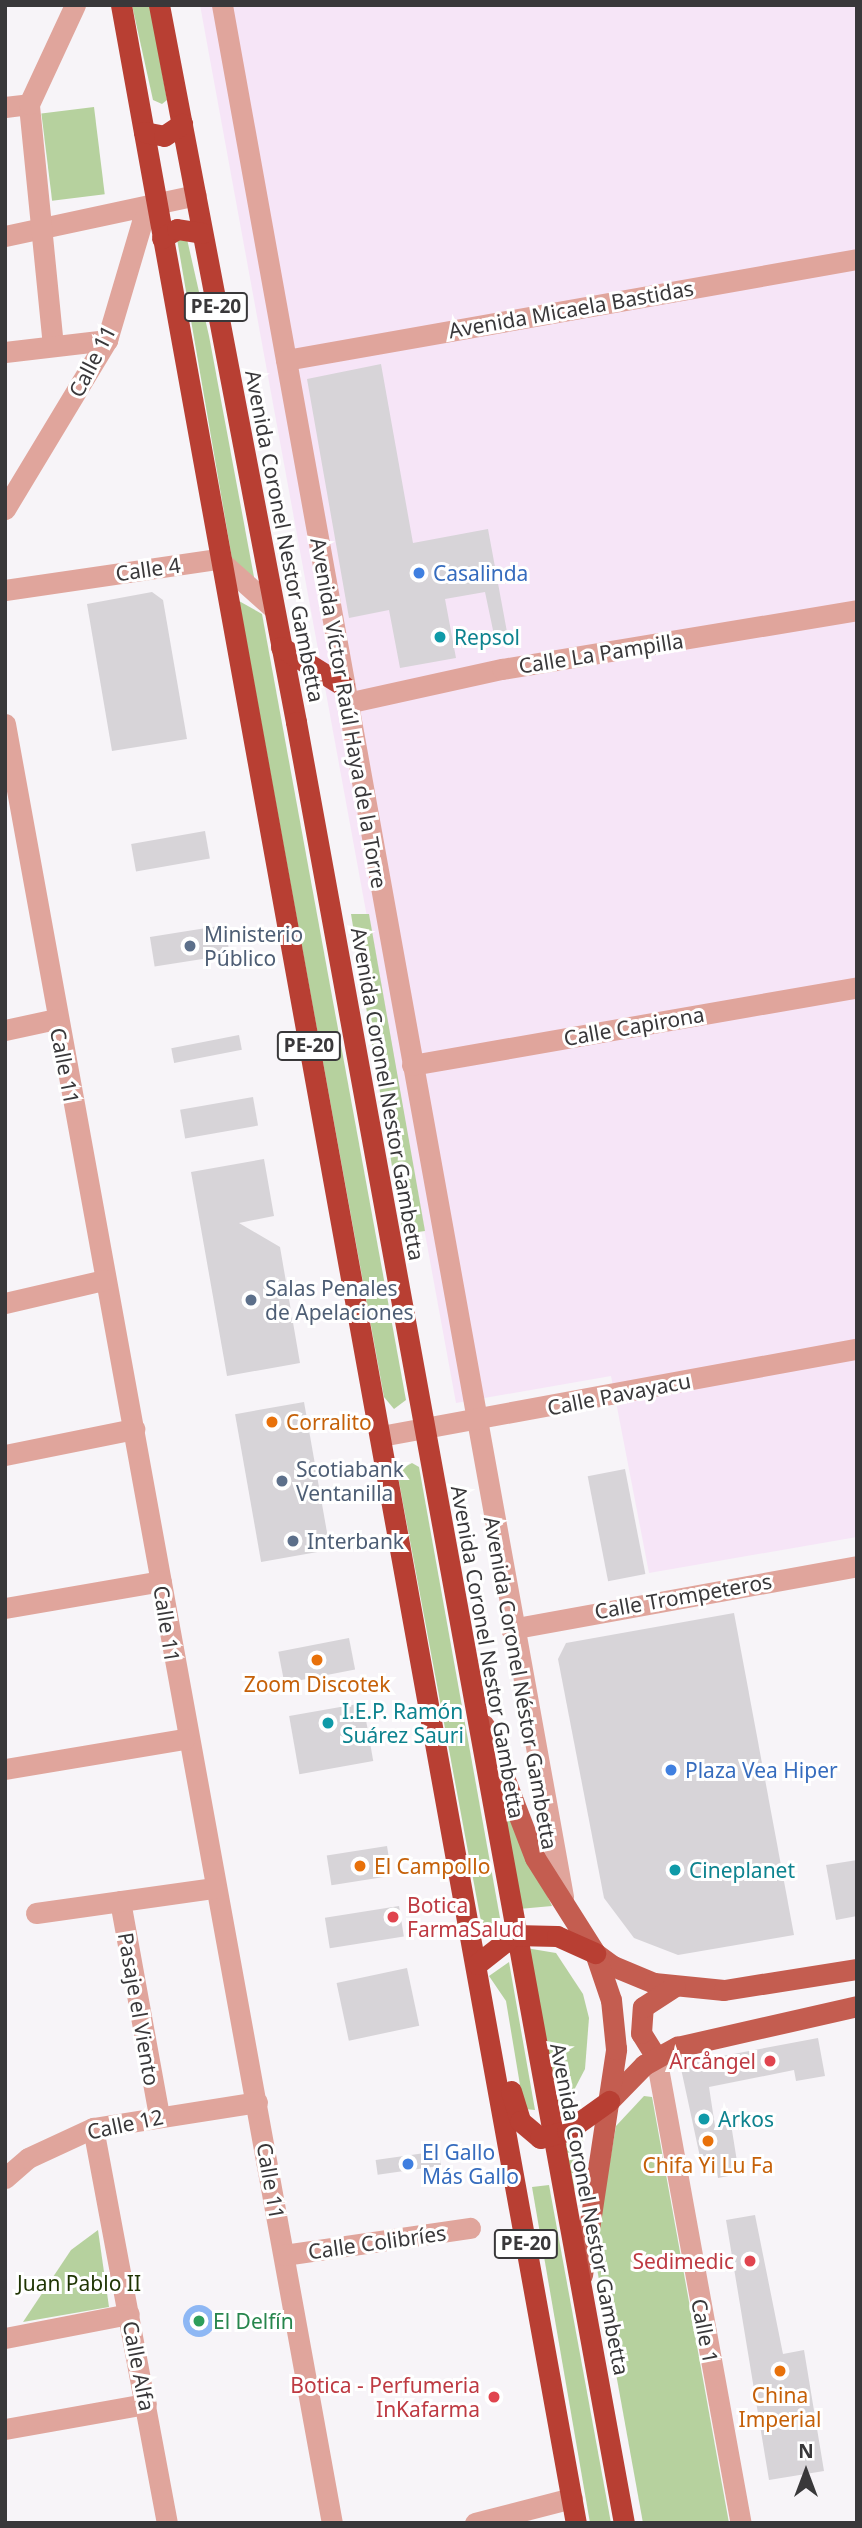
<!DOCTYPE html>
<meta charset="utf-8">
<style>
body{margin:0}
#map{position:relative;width:862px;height:2528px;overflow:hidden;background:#f7f4f8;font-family:"Noto Sans",sans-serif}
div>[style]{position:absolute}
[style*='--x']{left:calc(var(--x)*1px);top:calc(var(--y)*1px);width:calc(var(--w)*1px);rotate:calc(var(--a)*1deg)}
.industrial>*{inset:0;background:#f6e5f7}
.green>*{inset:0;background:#b6d19e;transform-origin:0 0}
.water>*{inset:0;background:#8eb7f4}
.round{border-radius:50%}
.building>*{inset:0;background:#d7d4d8;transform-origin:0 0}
.minor>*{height:21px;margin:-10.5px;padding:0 10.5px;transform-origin:10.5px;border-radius:10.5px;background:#e0a59c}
.major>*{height:21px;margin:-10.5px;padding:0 10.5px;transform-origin:10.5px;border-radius:10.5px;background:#c45d50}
.highway>*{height:21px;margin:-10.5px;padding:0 10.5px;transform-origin:10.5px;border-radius:10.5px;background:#b83f33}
.dots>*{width:19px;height:19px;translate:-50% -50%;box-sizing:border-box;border:4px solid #fff;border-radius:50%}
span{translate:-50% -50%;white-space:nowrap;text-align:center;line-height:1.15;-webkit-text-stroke:6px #fff;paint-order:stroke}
.shield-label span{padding:2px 5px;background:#fff;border:2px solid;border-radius:5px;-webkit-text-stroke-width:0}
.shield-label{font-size:19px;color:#39383a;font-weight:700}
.street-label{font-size:21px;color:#39383a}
.shop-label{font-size:21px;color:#366cbe}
.left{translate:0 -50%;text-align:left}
.culture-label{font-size:21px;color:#0d838f}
.service-label{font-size:21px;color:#4e5e75}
.food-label{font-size:21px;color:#c56008}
.health-label{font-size:21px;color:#be3a42}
.right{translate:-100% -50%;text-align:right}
.park-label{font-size:21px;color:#1f3403}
.leisure-label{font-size:21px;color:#27864d}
.frame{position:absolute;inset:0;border:7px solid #39383a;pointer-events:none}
.north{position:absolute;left:771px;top:2437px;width:70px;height:70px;-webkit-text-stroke:5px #fff;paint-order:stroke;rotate:0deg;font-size:19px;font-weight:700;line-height:28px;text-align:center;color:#39383a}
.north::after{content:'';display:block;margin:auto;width:24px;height:32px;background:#39383a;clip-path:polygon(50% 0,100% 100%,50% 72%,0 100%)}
</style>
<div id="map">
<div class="industrial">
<i style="clip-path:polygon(200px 5px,857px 5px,857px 1537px,649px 1573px,611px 1376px,456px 1403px)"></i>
</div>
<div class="green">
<i style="clip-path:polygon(132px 5px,150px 5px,167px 100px,162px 104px,153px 100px)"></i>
<i style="left:94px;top:107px;width:88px;height:53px;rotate:83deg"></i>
<i style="clip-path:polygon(177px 239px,187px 239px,209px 336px,254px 577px,243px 579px,234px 570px)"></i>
<i style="clip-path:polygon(239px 601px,262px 614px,406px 1400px,394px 1409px,384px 1397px)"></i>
<i style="clip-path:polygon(351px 914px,369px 914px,425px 1231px,403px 1234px)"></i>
<i style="clip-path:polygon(412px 1463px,419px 1467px,500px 1918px,483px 1932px,397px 1471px)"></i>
<i style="clip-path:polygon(503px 1807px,508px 1813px,552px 1906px,519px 1909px)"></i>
<i style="clip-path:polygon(526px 1948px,556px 1953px,583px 1994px,589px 2018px,585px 2069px,572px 2094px,555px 2106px)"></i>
<i style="clip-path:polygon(509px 1962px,535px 2110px,524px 2109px,506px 2001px,489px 1976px)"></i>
<i style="clip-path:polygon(644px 2096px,652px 2097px,729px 2523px,643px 2523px,594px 2252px,616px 2126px)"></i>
<i style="clip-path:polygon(584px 2136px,573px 2197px,563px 2145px)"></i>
<i style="clip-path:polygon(549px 2185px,611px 2523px,590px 2523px,532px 2187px)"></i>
<i style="clip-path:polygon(98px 2230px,109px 2307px,23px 2322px,71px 2250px)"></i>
</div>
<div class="water">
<i class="round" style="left:183px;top:2305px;width:32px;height:32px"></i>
</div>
<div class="building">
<i style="clip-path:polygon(381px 364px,413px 543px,488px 529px,507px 632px,494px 635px,485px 592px,445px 599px,456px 658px,400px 668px,389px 610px,349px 618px,307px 379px)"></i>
<i style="clip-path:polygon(152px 592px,163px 600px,187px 739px,112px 751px,87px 604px)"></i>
<i style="left:205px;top:831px;width:28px;height:75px;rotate:80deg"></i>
<i style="left:225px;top:925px;width:30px;height:76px;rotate:81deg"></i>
<i style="left:239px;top:1035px;width:15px;height:69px;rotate:79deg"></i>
<i style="left:253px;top:1097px;width:29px;height:74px;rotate:80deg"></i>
<i style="clip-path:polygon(264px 1159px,274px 1216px,239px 1223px,280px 1247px,300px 1363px,227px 1376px,191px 1172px)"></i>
<i style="left:304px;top:1402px;width:150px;height:70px;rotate:80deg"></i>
<i style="left:625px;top:1469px;width:107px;height:38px;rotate:79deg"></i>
<i style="clip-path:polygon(734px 1613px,794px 1935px,678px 1955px,634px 1938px,604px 1898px,558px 1659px,566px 1643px)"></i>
<i style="left:349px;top:1638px;width:32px;height:72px;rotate:79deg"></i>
<i style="left:363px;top:1703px;width:59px;height:75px;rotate:80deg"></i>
<i style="left:387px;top:1846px;width:30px;height:61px;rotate:81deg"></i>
<i style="clip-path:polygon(857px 1860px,857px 1916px,836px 1920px,826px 1865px)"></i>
<i style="left:399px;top:1906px;width:31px;height:75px;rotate:81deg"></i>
<i style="left:407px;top:1968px;width:59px;height:72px;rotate:78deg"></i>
<i style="clip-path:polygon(818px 2038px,825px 2076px,796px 2081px,794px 2070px,709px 2087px,715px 2126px,731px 2124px,739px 2174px,718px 2178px,714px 2154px,700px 2157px,680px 2064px)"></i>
<i style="left:439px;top:2151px;width:15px;height:64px;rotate:82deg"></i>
<i style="clip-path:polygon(755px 2215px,783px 2354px,804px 2350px,824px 2471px,769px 2480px,726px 2220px)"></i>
</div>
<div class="minor">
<i style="--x:222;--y:5;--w:1922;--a:79.78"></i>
<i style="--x:5;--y:107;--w:24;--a:-7"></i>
<i style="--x:5;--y:236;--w:195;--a:-12.1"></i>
<i style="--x:53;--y:346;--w:243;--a:-95.7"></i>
<i style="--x:29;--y:104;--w:109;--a:-65.1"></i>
<i style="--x:5;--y:352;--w:103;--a:-6.7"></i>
<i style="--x:286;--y:360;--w:580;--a:-10.03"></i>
<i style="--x:5;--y:509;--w:197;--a:-58.9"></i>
<i style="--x:107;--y:340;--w:123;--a:-73.5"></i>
<i style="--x:142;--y:222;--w:24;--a:-57"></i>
<i style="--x:5;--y:590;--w:215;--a:-8.3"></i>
<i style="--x:218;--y:559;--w:74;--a:41.7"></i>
<i style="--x:347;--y:703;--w:159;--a:-12.4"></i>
<i style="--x:502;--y:669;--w:360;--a:-9.4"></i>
<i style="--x:5;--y:724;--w:1828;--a:79.7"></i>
<i style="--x:5;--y:1030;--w:52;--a:-12.2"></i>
<i style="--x:412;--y:1065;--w:452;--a:-9.9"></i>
<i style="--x:5;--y:1303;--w:102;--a:-13.1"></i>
<i style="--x:381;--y:1436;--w:484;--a:-10.4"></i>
<i style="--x:5;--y:1455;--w:132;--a:-11.4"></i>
<i style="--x:5;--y:1608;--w:158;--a:-9.8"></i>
<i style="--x:511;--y:1629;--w:352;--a:-10.3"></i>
<i style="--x:5;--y:1769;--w:182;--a:-9.5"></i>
<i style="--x:120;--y:1901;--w:219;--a:79.7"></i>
<i style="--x:36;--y:1913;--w:180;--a:-8"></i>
<i style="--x:656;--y:2057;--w:474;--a:79.7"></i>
<i style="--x:93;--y:2128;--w:402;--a:79.4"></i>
<i style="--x:5;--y:2178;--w:30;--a:-41"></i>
<i style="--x:28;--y:2158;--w:72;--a:-24.8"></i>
<i style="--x:93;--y:2128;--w:166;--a:-9"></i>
<i style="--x:284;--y:2255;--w:188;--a:-8.3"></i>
<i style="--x:5;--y:2338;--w:126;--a:-11"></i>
<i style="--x:5;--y:2429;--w:143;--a:-10.1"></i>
<i style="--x:475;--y:2523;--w:100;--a:-14.5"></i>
</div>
<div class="major">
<i style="--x:484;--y:1725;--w:142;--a:69"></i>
<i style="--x:535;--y:1858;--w:112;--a:57.7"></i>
<i style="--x:595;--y:1953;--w:22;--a:36"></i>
<i style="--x:613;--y:1966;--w:44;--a:22.5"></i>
<i style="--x:654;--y:1983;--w:70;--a:5.7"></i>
<i style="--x:724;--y:1990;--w:135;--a:-9"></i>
<i style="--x:656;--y:2057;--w:28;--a:-122"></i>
<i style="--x:641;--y:2033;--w:26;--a:-86"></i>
<i style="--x:643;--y:2007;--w:38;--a:-33"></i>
<i style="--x:610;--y:2100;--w:49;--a:-45.8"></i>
<i style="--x:644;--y:2065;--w:38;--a:-29"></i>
<i style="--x:677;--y:2047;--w:185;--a:-12.8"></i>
<i style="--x:582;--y:2275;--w:229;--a:-81.4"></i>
<i style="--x:616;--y:2049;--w:49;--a:-95.8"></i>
<i style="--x:611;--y:2000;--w:50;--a:-108.8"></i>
</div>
<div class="highway">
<i style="--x:121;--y:5;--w:2559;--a:79.76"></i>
<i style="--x:159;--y:5;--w:730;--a:79.18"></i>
<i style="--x:296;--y:722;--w:1831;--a:79.68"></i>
<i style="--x:144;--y:132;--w:20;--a:11"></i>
<i style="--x:164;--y:136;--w:22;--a:-34"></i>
<i style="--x:162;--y:238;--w:17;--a:-31"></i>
<i style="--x:177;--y:229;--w:25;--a:9"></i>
<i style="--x:281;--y:647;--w:74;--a:31.8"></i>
<i style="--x:477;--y:1964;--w:47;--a:-38.1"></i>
<i style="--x:514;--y:1935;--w:43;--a:1.3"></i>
<i style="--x:557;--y:1936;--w:42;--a:24.1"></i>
<i style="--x:511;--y:2091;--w:31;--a:73"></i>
<i style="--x:520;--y:2121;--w:26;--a:40"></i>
<i style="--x:540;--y:2138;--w:28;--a:-15"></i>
<i style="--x:567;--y:2131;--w:52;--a:-35.5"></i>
</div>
<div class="dots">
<i style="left:419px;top:573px;background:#3f7fe0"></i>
<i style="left:440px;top:637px;background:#0f9aa8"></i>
<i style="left:190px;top:946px;background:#5c6f8a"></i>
<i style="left:251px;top:1300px;background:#5c6f8a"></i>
<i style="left:272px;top:1422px;background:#e8710a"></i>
<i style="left:282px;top:1481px;background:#5c6f8a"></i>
<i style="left:293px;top:1541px;background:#5c6f8a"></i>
<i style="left:317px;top:1660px;background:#e8710a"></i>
<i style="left:328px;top:1723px;background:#0f9aa8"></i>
<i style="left:671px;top:1770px;background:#3f7fe0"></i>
<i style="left:360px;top:1866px;background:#e8710a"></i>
<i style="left:675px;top:1870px;background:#0f9aa8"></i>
<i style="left:393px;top:1917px;background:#e0444e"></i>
<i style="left:770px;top:2061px;background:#e0444e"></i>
<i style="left:704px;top:2119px;background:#0f9aa8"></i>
<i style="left:708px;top:2141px;background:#e8710a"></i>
<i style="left:408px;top:2164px;background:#3f7fe0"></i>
<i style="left:750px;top:2261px;background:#e0444e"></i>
<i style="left:199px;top:2321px;background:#2e9e5b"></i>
<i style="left:780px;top:2371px;background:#e8710a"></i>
<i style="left:494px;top:2397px;background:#e0444e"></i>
</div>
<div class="shield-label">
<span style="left:216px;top:307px">PE-20</span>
<span style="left:309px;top:1046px">PE-20</span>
<span style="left:526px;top:2244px">PE-20</span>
</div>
<div class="street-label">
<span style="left:571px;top:309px;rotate:-10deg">Avenida Micaela Bastidas</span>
<span style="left:92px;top:361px;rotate:-63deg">Calle 11</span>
<span style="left:285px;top:536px;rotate:79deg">Avenida Coronel Nestor Gambetta</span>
<span style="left:148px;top:569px;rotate:-8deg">Calle 4</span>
<span style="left:601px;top:653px;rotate:-9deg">Calle La Pampilla</span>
<span style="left:349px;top:713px;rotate:80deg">Avenida Víctor Raúl Haya de la Torre</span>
<span style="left:634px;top:1026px;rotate:-10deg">Calle Capirona</span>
<span style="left:65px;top:1066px;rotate:79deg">Calle 11</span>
<span style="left:388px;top:1094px;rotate:80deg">Avenida Coronel Nestor Gambetta</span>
<span style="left:619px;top:1394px;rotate:-11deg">Calle Pavayacu</span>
<span style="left:683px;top:1596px;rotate:-10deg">Calle Trompeteros</span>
<span style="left:167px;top:1624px;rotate:81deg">Calle 11</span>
<span style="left:488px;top:1652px;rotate:80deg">Avenida Coronel Nestor Gambetta</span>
<span style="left:521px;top:1683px;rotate:80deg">Avenida Coronel Néstor Gambetta</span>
<span style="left:139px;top:2009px;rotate:80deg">Pasaje el Viento</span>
<span style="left:125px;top:2124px;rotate:-12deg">Calle 12</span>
<span style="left:271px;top:2181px;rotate:80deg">Calle 11</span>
<span style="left:590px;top:2209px;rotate:79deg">Avenida Coronel Nestor Gambetta</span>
<span style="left:377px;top:2242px;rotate:-8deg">Calle Colibríes</span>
<span style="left:705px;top:2331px;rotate:79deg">Calle 1</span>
<span style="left:139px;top:2366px;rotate:79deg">Calle Alfa</span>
</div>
<div class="shop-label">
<span class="left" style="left:433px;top:573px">Casalinda</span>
<span class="left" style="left:685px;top:1770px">Plaza Vea Hiper</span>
<span class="left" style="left:422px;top:2164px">El Gallo<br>Más Gallo</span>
</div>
<div class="culture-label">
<span class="left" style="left:454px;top:637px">Repsol</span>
<span class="left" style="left:342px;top:1723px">I.E.P. Ramón<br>Suárez Sauri</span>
<span class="left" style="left:689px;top:1870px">Cineplanet</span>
<span class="left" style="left:718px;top:2119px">Arkos</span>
</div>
<div class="service-label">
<span class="left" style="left:204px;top:946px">Ministerio<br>Público</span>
<span class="left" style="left:265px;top:1300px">Salas Penales<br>de Apelaciones</span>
<span class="left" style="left:296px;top:1481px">Scotiabank<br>Ventanilla</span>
<span class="left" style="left:307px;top:1541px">Interbank</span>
</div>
<div class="food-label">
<span class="left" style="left:286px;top:1422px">Corralito</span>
<span style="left:317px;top:1684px">Zoom Discotek</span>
<span class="left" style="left:374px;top:1866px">El Campollo</span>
<span style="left:708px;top:2165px">Chifa Yi Lu Fa</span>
<span style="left:780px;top:2407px">China<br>Imperial</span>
</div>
<div class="health-label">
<span class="left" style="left:407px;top:1917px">Botica<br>FarmaSalud</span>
<span class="right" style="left:756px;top:2061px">Arcångel</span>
<span class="right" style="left:734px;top:2261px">Sedimedic</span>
<span class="right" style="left:480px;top:2397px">Botica - Perfumeria<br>InKafarma</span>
</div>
<div class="park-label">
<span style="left:79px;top:2283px">Juan Pablo II</span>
</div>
<div class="leisure-label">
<span class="left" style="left:213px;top:2321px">El Delfín</span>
</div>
<div class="frame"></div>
<div class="north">N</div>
</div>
